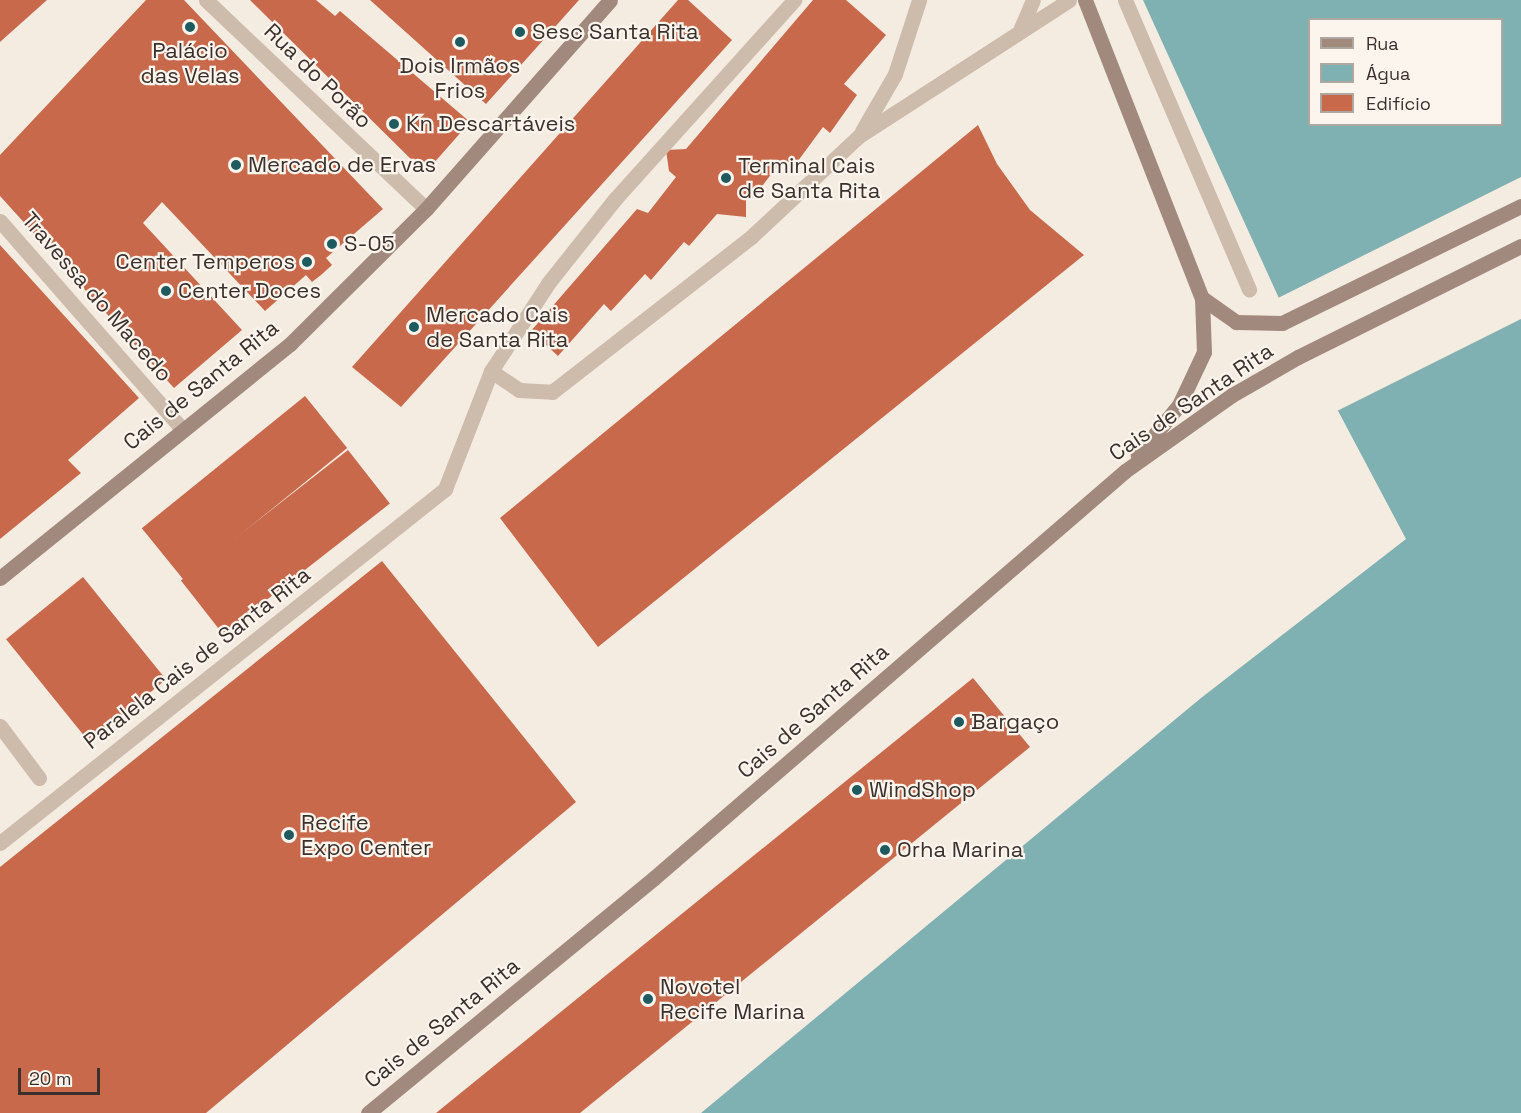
<!DOCTYPE html>
<meta charset="utf-8">
<style>
body{margin:0}
#map{position:relative;width:1521px;height:1113px;overflow:hidden;background:#f4ebe1;font-family:"Space Grotesk",sans-serif}
div>[style]{position:absolute}
[style*='--x']{left:calc(var(--x)*1px);top:calc(var(--y)*1px);width:calc(var(--w)*1px);rotate:calc(var(--a)*1deg)}
.water>*{inset:0;background:#7fb0b2}
.pier>*{inset:0;background:#f4ebe1}
.building>*{inset:0;background:#c8694b;transform-origin:0 0}
.service>*{height:15px;margin:-7.5px;padding:0 7.5px;transform-origin:7.5px;border-radius:7.5px;background:#cdbbac}
.pedestrian>*{height:15px;margin:-7.5px;padding:0 7.5px;transform-origin:7.5px;border-radius:7.5px;background:#cdbbac}
.minor>*{height:15px;margin:-7.5px;padding:0 7.5px;transform-origin:7.5px;border-radius:7.5px;background:#cdbbac}
.secondary>*{height:15px;margin:-7.5px;padding:0 7.5px;transform-origin:7.5px;border-radius:7.5px;background:#a18a7d}
.dots>*{width:16px;height:16px;translate:-50% -50%;box-sizing:border-box;border:3px solid #fbf5ee;border-radius:50%}
span{translate:-50% -50%;white-space:nowrap;text-align:center;line-height:1.15;-webkit-text-stroke:4.5px #fbf5ee;paint-order:stroke}
.poi-label{font-size:22px;color:#3b302b}
.left{translate:0 -50%;text-align:left}
.right{translate:-100% -50%;text-align:right}
.street-label{font-size:22px;color:#3b302b}
.legend{position:absolute;left:1308px;top:18px;width:195px;height:108px;box-sizing:border-box;background:#fbf5ee;border:2px solid #aea6a0;margin:0;padding:8px 10px;list-style:none;font-size:18px;color:#3b302b}
.legend li{display:flex;align-items:center;gap:12px;height:30px}
.legend b{width:30px;border:2px solid #aea6a0}
.scale{position:absolute;left:18px;top:1068px;width:82px;height:27px;box-sizing:border-box;border:3px solid #3b302b;border-top:0;padding-left:8px;font-size:18px;line-height:21px;white-space:nowrap;color:#3b302b;-webkit-text-stroke:4px #fbf5ee;paint-order:stroke}
</style>
<div id="map">
<div class="water">
<i style="clip-path:polygon(evenodd,1143px 0,1521px 0,1521px 1113px,701px 1113px,1201px 698px,1406px 539px,1283px 307px,1143px 0,1310px 20px,1502px 20px,1502px 124px,1310px 124px,1310px 20px)"></i>
</div>
<div class="pier">
<i style="clip-path:polygon(1521px 177px,1521px 319px,1335px 412px,1276px 299px)"></i>
</div>
<div class="building">
<i style="clip-path:polygon(0 0,47px 0,0 42px)"></i>
<i style="clip-path:polygon(146px 0,184px 0,383px 209px,326px 258px,332px 265px,321px 275px,312px 282px,306px 275px,265px 311px,162px 202px,143px 223px,242px 330px,174px 388px,0 196px,0 155px)"></i>
<i style="clip-path:polygon(250px 0,316px 0,335px 16px,340px 11px,470px 122px,425px 173px)"></i>
<i style="clip-path:polygon(370px 0,579px 0,486px 104px)"></i>
<i style="clip-path:polygon(678px 0,688px 0,732px 40px,401px 407px,352px 367px)"></i>
<i style="clip-path:polygon(813px 0,846px 0,886px 35px,844px 84px,857px 95px,830px 133px,823px 127px,792px 169px,782px 160px,753px 198px,746px 195px,746px 217px,717px 214px,689px 246px,684px 242px,651px 280px,645px 274px,611px 311px,604px 304px,558px 356px,531px 331px,637px 209px,648px 213px,676px 177px,669px 171px,666px 150px,686px 149px)"></i>
<i style="clip-path:polygon(978px 125px,997px 164px,1030px 210px,1084px 255px,598px 647px,500px 518px)"></i>
<i style="clip-path:polygon(0 245px,139px 398px,68px 460px,81px 473px,0 539px)"></i>
<i style="left:305px;top:396px;width:67px;height:210px;rotate:51deg"></i>
<i style="left:348px;top:450px;width:68px;height:212px;rotate:52deg"></i>
<i style="clip-path:polygon(382px 561px,576px 802px,206px 1113px,0 1113px,0 867px)"></i>
<i style="left:83px;top:577px;width:132px;height:99px;rotate:51deg"></i>
<i style="clip-path:polygon(973px 678px,1030px 747px,580px 1113px,436px 1113px)"></i>
</div>
<div class="service">
<i style="--x:1021;--y:28;--w:30;--a:-67"></i>
<i style="--x:862;--y:131;--w:66;--a:-59.9"></i>
<i style="--x:895;--y:74;--w:78;--a:-72"></i>
<i style="--x:491;--y:371;--w:34;--a:34"></i>
<i style="--x:519;--y:390;--w:33;--a:3"></i>
<i style="--x:552;--y:392;--w:252;--a:-37.9"></i>
<i style="--x:751;--y:237;--w:148;--a:-43.1"></i>
<i style="--x:859;--y:136;--w:250;--a:-32.9"></i>
<i style="--x:0;--y:726;--w:65;--a:53.1"></i>
<i style="--x:0;--y:843;--w:569;--a:-38.5"></i>
<i style="--x:445;--y:489;--w:127;--a:-68.7"></i>
<i style="--x:491;--y:371;--w:106;--a:-56.9"></i>
<i style="--x:549;--y:282;--w:106;--a:-51.5"></i>
<i style="--x:615;--y:199;--w:268;--a:-48"></i>
</div>
<div class="pedestrian">
<i style="--x:1125;--y:0;--w:315;--a:66.8"></i>
<i style="--x:0;--y:221;--w:278;--a:48.8"></i>
</div>
<div class="minor">
<i style="--x:206;--y:0;--w:303;--a:43.5"></i>
</div>
<div class="secondary">
<i style="--x:1085;--y:0;--w:320;--a:68.6"></i>
<i style="--x:1202;--y:298;--w:54;--a:87.9"></i>
<i style="--x:1204;--y:352;--w:59;--a:115.3"></i>
<i style="--x:1179;--y:405;--w:65;--a:129.4"></i>
<i style="--x:1202;--y:298;--w:42;--a:35.2"></i>
<i style="--x:1236;--y:322;--w:46;--a:1.2"></i>
<i style="--x:1282;--y:323;--w:266;--a:-26.1"></i>
<i style="--x:0;--y:578;--w:373;--a:-38.9"></i>
<i style="--x:290;--y:344;--w:192;--a:-44.8"></i>
<i style="--x:426;--y:209;--w:278;--a:-48.6"></i>
<i style="--x:368;--y:1113;--w:370;--a:-39.4"></i>
<i style="--x:654;--y:878;--w:622;--a:-40.83"></i>
<i style="--x:1125;--y:471;--w:131;--a:-35.4"></i>
<i style="--x:1232;--y:395;--w:76;--a:-29.9"></i>
<i style="--x:1298;--y:357;--w:249;--a:-26.5"></i>
</div>
<div class="dots">
<i style="left:190px;top:27px;background:#1f5a5e"></i>
<i style="left:520px;top:32px;background:#1f5a5e"></i>
<i style="left:460px;top:42px;background:#1f5a5e"></i>
<i style="left:394px;top:124px;background:#1f5a5e"></i>
<i style="left:236px;top:165px;background:#1f5a5e"></i>
<i style="left:726px;top:178px;background:#1f5a5e"></i>
<i style="left:332px;top:244px;background:#1f5a5e"></i>
<i style="left:307px;top:262px;background:#1f5a5e"></i>
<i style="left:166px;top:291px;background:#1f5a5e"></i>
<i style="left:414px;top:327px;background:#1f5a5e"></i>
<i style="left:959px;top:722px;background:#1f5a5e"></i>
<i style="left:857px;top:790px;background:#1f5a5e"></i>
<i style="left:289px;top:835px;background:#1f5a5e"></i>
<i style="left:885px;top:850px;background:#1f5a5e"></i>
<i style="left:648px;top:999px;background:#1f5a5e"></i>
</div>
<div class="poi-label">
<span class="left" style="left:532px;top:32px">Sesc Santa Rita</span>
<span style="left:190px;top:63px">Palácio<br>das Velas</span>
<span style="left:460px;top:78px">Dois Irmãos<br>Frios</span>
<span class="left" style="left:406px;top:124px">Kn Descartáveis</span>
<span class="left" style="left:248px;top:165px">Mercado de Ervas</span>
<span class="left" style="left:738px;top:178px">Terminal Cais<br>de Santa Rita</span>
<span class="left" style="left:344px;top:244px">S-05</span>
<span class="right" style="left:295px;top:262px">Center Temperos</span>
<span class="left" style="left:178px;top:291px">Center Doces</span>
<span class="left" style="left:426px;top:327px">Mercado Cais<br>de Santa Rita</span>
<span class="left" style="left:971px;top:722px">Bargaço</span>
<span class="left" style="left:869px;top:790px">WindShop</span>
<span class="left" style="left:301px;top:835px">Recife<br>Expo Center</span>
<span class="left" style="left:897px;top:850px">Orha Marina</span>
<span class="left" style="left:660px;top:999px">Novotel<br>Recife Marina</span>
</div>
<div class="street-label">
<span style="left:318px;top:76px;rotate:44deg">Rua do Porão</span>
<span style="left:97px;top:297px;rotate:49deg">Travessa do Macedo</span>
<span style="left:201px;top:385px;rotate:-39deg">Cais de Santa Rita</span>
<span style="left:1191px;top:402px;rotate:-34deg">Cais de Santa Rita</span>
<span style="left:197px;top:658px;rotate:-38deg">Paralela Cais de Santa Rita</span>
<span style="left:813px;top:711px;rotate:-41deg">Cais de Santa Rita</span>
<span style="left:442px;top:1023px;rotate:-39deg">Cais de Santa Rita</span>
</div>
<ul class="legend">
<li><b style="height:8px;background:#a18a7d"></b>Rua</li>
<li><b style="height:16px;background:#7fb0b2"></b>Água</li>
<li><b style="height:16px;background:#c8694b"></b>Edifício</li>
</ul>
<div class="scale">20 m</div>
</div>
